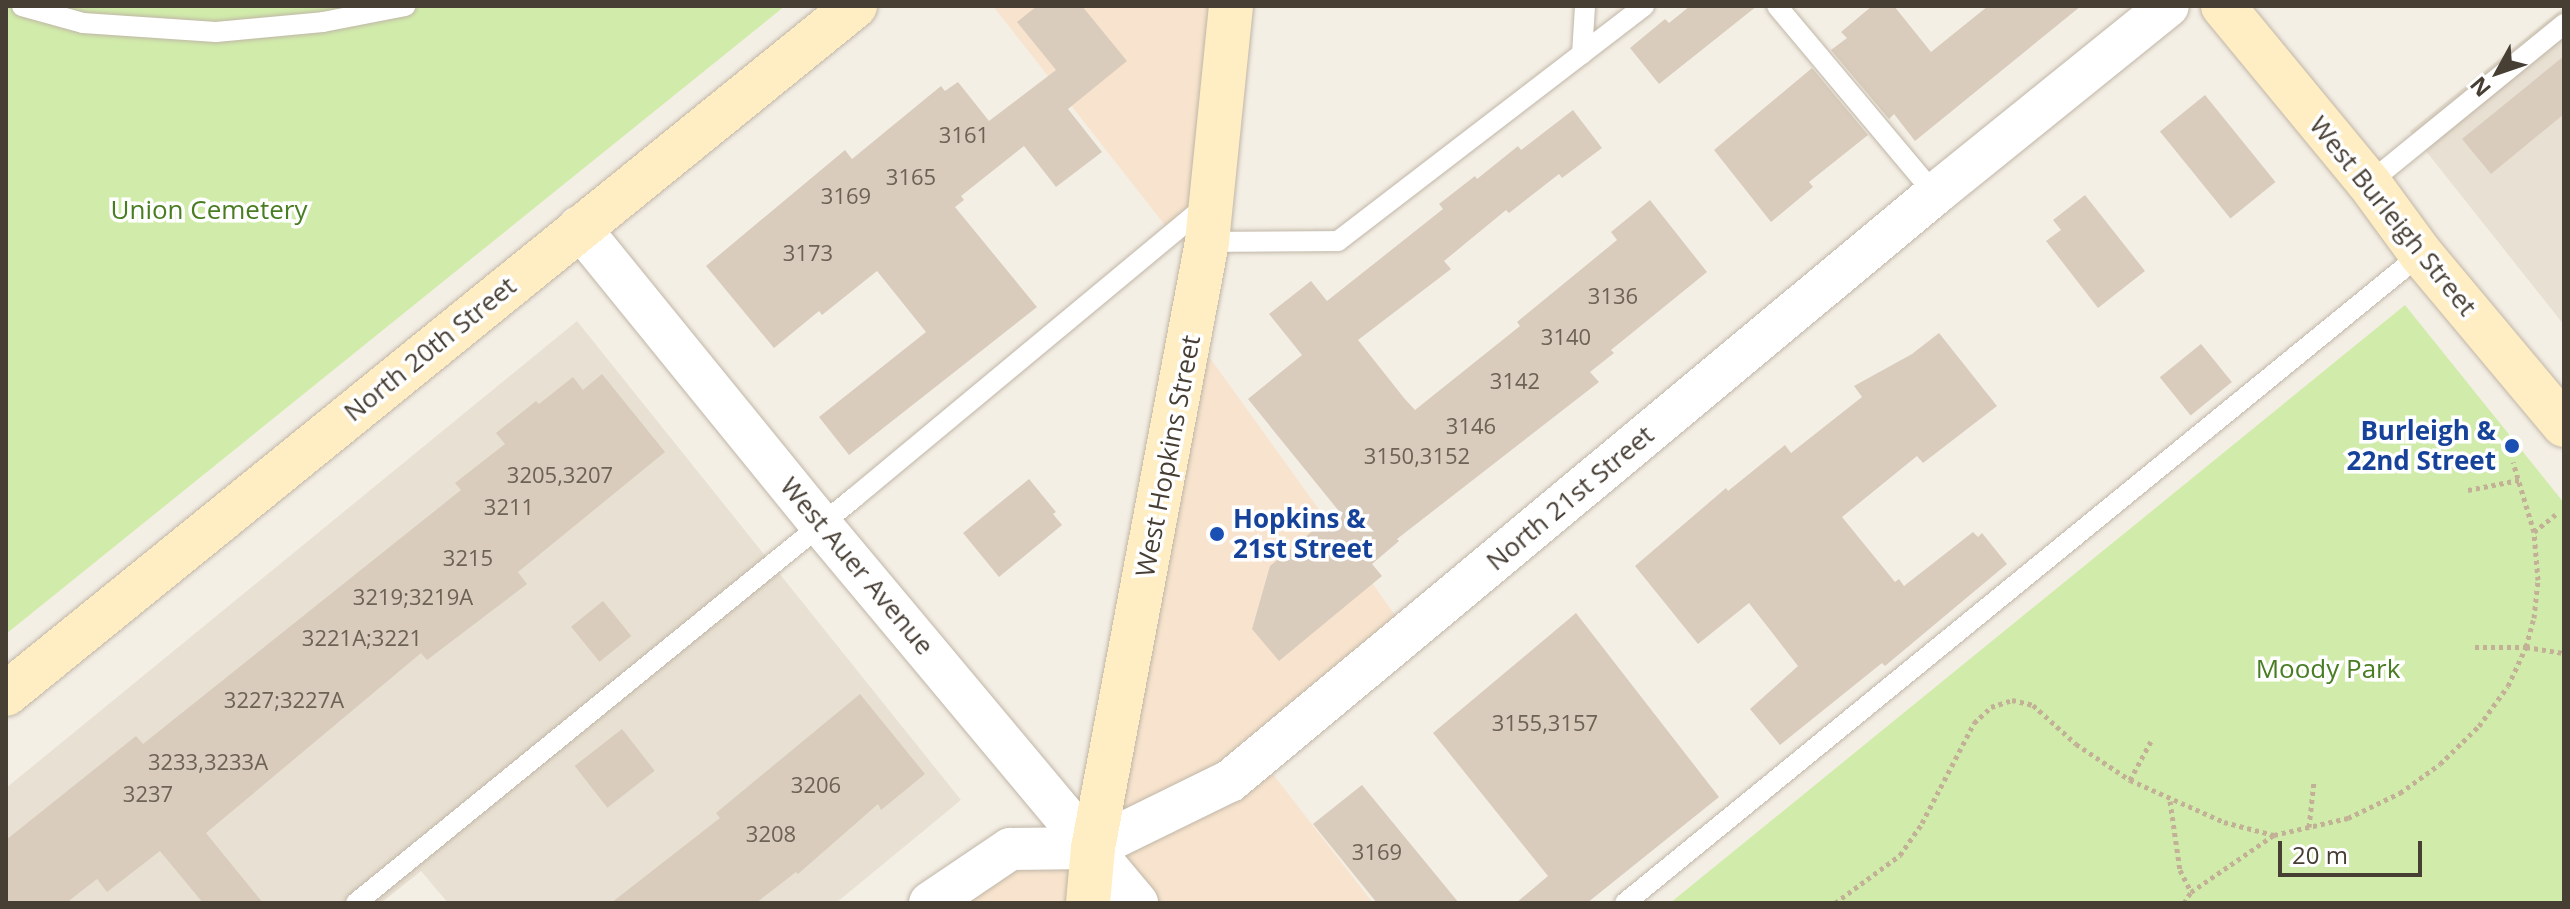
<!DOCTYPE html>
<style>
body{margin:0}
#map{position:relative;width:2570px;height:909px;overflow:hidden;background:#f4efe5;font-family:"Open Sans",sans-serif}
div>[style]{position:absolute}
[style*='--x']{left:calc(var(--x)*1px);top:calc(var(--y)*1px);width:calc(var(--w)*1px);rotate:calc(var(--a)*1deg)}
.residential>*{inset:0;background:#e8e0d2}
.commercial>*{inset:0;background:#f8e4ce}
.green>*{inset:0;background:#d1ecaa}
.building>*{inset:0;background:#d9ccbc;transform-origin:0 0}
.path>*{height:5px;margin-top:-2.5px;transform-origin:0;background:repeating-linear-gradient(90deg,#c3b197 0 4px,transparent 0 8px)}
.roads{filter:drop-shadow(0 0 2px #c0b6a7) drop-shadow(0 0 2px #c0b6a7)}
.lane>*{height:20px;margin:-10px;padding:0 10px;transform-origin:10px;border-radius:10px;background:#fff}
.street>*{height:42px;margin:-21px;padding:0 21px;transform-origin:21px;border-radius:21px;background:#fff}
.secondary>*{height:44px;margin:-22px;padding:0 22px;transform-origin:22px;border-radius:22px;background:#ffeec4}
.dots>*{width:22px;height:22px;translate:-50% -50%;box-sizing:border-box;border:4px solid #fff;border-radius:50%}
span{translate:-50% -50%;white-space:nowrap;text-align:center;line-height:1.15;-webkit-text-stroke:7px #fff;paint-order:stroke}
.number-label{font-size:22px;color:#6c6256}
.number-label span{-webkit-text-stroke-width:0}
.park-label{font-size:26px;color:#497d22}
.street-label{font-size:26px;color:#473e34}
.transit-label{font-size:26px;color:#164399;font-weight:700}
.right{translate:-100% -50%;text-align:right}
.left{translate:0 -50%;text-align:left}
.frame{position:absolute;inset:0;border:8px solid #473e34;pointer-events:none}
.north{position:absolute;left:2458px;top:32px;width:80px;height:80px;-webkit-text-stroke:6px #fff;paint-order:stroke;rotate:230deg;font-size:22px;font-weight:700;line-height:32px;text-align:center;color:#473e34}
.north::after{content:'';display:block;margin:auto;width:28px;height:36px;background:#473e34;clip-path:polygon(50% 0,100% 100%,50% 72%,0 100%)}
.scale{position:absolute;left:2278px;top:841px;width:144px;height:36px;box-sizing:border-box;border:4px solid #473e34;border-top:0;padding-left:10px;font-size:24px;line-height:28px;white-space:nowrap;color:#473e34;-webkit-text-stroke:6px #fff;paint-order:stroke}
</style>
<div id="map">
<div class="residential">
<i style="clip-path:polygon(2564px 7px,2564px 325px,2410px 131px)"></i>
<i style="clip-path:polygon(577px 321px,961px 800px,836px 903px,448px 903px,421px 871px,381px 903px,6px 903px,6px 788px)"></i>
</div>
<div class="commercial">
<i style="clip-path:polygon(993px 6px,1231px 6px,1212px 200px,1171px 233px)"></i>
<i style="clip-path:polygon(1192px 333px,1408px 633px,1259px 756px,1373px 903px,930px 903px,969px 874px,1093px 848px)"></i>
</div>
<div class="green">
<i style="clip-path:polygon(6px 6px,785px 6px,6px 634px)"></i>
<i style="clip-path:polygon(2405px 305px,2564px 503px,2564px 903px,1670px 903px)"></i>
</div>
<div class="building">
<i style="clip-path:polygon(1037px 6px,1082px 6px,1127px 61px,1068px 109px,1102px 152px,1056px 187px,1024px 146px,961px 196px,964px 200px,955px 207px,1037px 307px,849px 455px,819px 417px,926px 332px,877px 271px,822px 315px,819px 311px,774px 348px,706px 266px,845px 150px,852px 159px,941px 86px,945px 91px,958px 82px,989px 121px,1056px 70px,1017px 22px)"></i>
<i style="clip-path:polygon(1690px 6px,1757px 6px,1659px 84px,1630px 48px,1665px 19px,1669px 23px)"></i>
<i style="clip-path:polygon(1872px 6px,1894px 6px,1931px 52px,1988px 6px,2081px 6px,1915px 141px,1894px 114px,1889px 119px,1831px 50px,1847px 38px,1841px 32px)"></i>
<i style="clip-path:polygon(2564px 56px,2564px 114px,2491px 174px,2462px 139px)"></i>
<i style="clip-path:polygon(1812px 68px,1868px 135px,1809px 182px,1813px 187px,1771px 222px,1714px 150px)"></i>
<i style="left:2205px;top:95px;width:112px;height:58px;rotate:51deg"></i>
<i style="clip-path:polygon(1573px 110px,1602px 148px,1562px 178px,1559px 174px,1509px 213px,1506px 210px,1444px 261px,1451px 269px,1358px 340px,1404px 398px,1415px 410px,1520px 326px,1517px 322px,1617px 240px,1611px 232px,1650px 200px,1707px 272px,1611px 350px,1614px 353px,1590px 372px,1599px 382px,1397px 539px,1399px 541px,1372px 564px,1382px 576px,1279px 661px,1252px 629px,1270px 566px,1338px 510px,1248px 399px,1302px 355px,1269px 314px,1311px 281px,1327px 301px,1443px 209px,1439px 204px,1475px 176px,1477px 179px,1518px 146px,1521px 150px)"></i>
<i style="clip-path:polygon(2085px 195px,2145px 271px,2098px 308px,2046px 241px,2061px 230px,2053px 220px)"></i>
<i style="clip-path:polygon(1939px 333px,1997px 406px,1923px 463px,1917px 456px,1842px 517px,1895px 582px,1899px 579px,1904px 586px,1973px 532px,1978px 537px,1982px 533px,2007px 564px,1885px 666px,1882px 663px,1780px 745px,1750px 709px,1798px 666px,1749px 603px,1698px 644px,1635px 566px,1726px 488px,1728px 491px,1785px 445px,1791px 453px,1862px 397px,1854px 386px,1912px 354px)"></i>
<i style="left:2201px;top:344px;width:49px;height:53px;rotate:51deg"></i>
<i style="clip-path:polygon(602px 374px,665px 452px,518px 572px,527px 584px,427px 660px,421px 653px,206px 833px,263px 903px,203px 903px,160px 851px,107px 892px,97px 879px,66px 903px,6px 903px,6px 840px,136px 736px,143px 744px,461px 490px,455px 483px,505px 444px,496px 433px,536px 401px,539px 404px,573px 377px,583px 390px)"></i>
<i style="clip-path:polygon(1029px 479px,1056px 512px,1053px 514px,1062px 525px,999px 577px,963px 533px)"></i>
<i style="left:603px;top:601px;width:45px;height:41px;rotate:51deg"></i>
<i style="clip-path:polygon(1576px 613px,1719px 797px,1587px 903px,1516px 903px,1548px 876px,1433px 733px)"></i>
<i style="clip-path:polygon(860px 694px,925px 774px,881px 810px,878px 804px,798px 874px,796px 872px,756px 903px,611px 903px,720px 818px,716px 813px)"></i>
<i style="left:622px;top:729px;width:53px;height:60px;rotate:52deg"></i>
<i style="clip-path:polygon(1362px 785px,1459px 903px,1377px 903px,1313px 824px)"></i>
</div>
<div class="path">
<i style="--x:2468;--y:490;--w:52;--a:-11.1"></i>
<i style="--x:2534;--y:532;--w:28;--a:-39"></i>
<i style="--x:2475;--y:647;--w:51;--a:0"></i>
<i style="--x:2526;--y:647;--w:38;--a:9"></i>
<i style="--x:2130;--y:780;--w:44;--a:-61.7"></i>
<i style="--x:2170;--y:801;--w:70;--a:81.8"></i>
<i style="--x:2180;--y:870;--w:25;--a:63"></i>
<i style="--x:2309;--y:827;--w:46;--a:-83.8"></i>
<i style="--x:1835;--y:903;--w:81;--a:-36.4"></i>
<i style="--x:1900;--y:855;--w:39;--a:-55"></i>
<i style="--x:1922;--y:823;--w:113;--a:-62.5"></i>
<i style="--x:1974;--y:723;--w:23;--a:-43"></i>
<i style="--x:1991;--y:707;--w:22;--a:-18"></i>
<i style="--x:2012;--y:700;--w:22;--a:13"></i>
<i style="--x:2033;--y:705;--w:58;--a:42.2"></i>
<i style="--x:2076;--y:744;--w:65;--a:33.7"></i>
<i style="--x:2130;--y:780;--w:103;--a:24.1"></i>
<i style="--x:2224;--y:822;--w:52;--a:14.6"></i>
<i style="--x:2274;--y:835;--w:76;--a:-12.9"></i>
<i style="--x:2348;--y:818;--w:58;--a:-25.7"></i>
<i style="--x:2400;--y:793;--w:49;--a:-35.9"></i>
<i style="--x:2440;--y:764;--w:54;--a:-44.3"></i>
<i style="--x:2479;--y:726;--w:49;--a:-54.1"></i>
<i style="--x:2508;--y:686;--w:43;--a:-65.2"></i>
<i style="--x:2526;--y:647;--w:30;--a:-75"></i>
<i style="--x:2534;--y:618;--w:38;--a:-84"></i>
<i style="--x:2538;--y:580;--w:48;--a:-94.8"></i>
<i style="--x:2534;--y:532;--w:73;--a:-106.7"></i>
<i style="--x:2184;--y:903;--w:13;--a:-58"></i>
<i style="--x:2191;--y:892;--w:101;--a:-34.5"></i>
</div>
<div class="roads">
<div class="lane">
<i style="--x:22;--y:6;--w:63;--a:15.6"></i>
<i style="--x:83;--y:23;--w:133;--a:3.9"></i>
<i style="--x:216;--y:32;--w:107;--a:-5.3"></i>
<i style="--x:323;--y:22;--w:84;--a:-11"></i>
<i style="--x:1777;--y:6;--w:246;--a:50"></i>
<i style="--x:1582;--y:54;--w:48;--a:-86.4"></i>
<i style="--x:2369;--y:183;--w:252;--a:-39.2"></i>
<i style="--x:1207;--y:242;--w:131;--a:-0.4"></i>
<i style="--x:1338;--y:241;--w:386;--a:-37.5"></i>
<i style="--x:356;--y:903;--w:643;--a:-39.13"></i>
<i style="--x:855;--y:497;--w:460;--a:-39.7"></i>
<i style="--x:1625;--y:903;--w:1027;--a:-39.19"></i>
</div>
<div class="street">
<i style="--x:579;--y:227;--w:384;--a:50.9"></i>
<i style="--x:821;--y:525;--w:493;--a:50.1"></i>
<i style="--x:930;--y:903;--w:97;--a:-34"></i>
<i style="--x:1010;--y:849;--w:83;--a:-0.7"></i>
<i style="--x:1093;--y:848;--w:153;--a:-26.1"></i>
<i style="--x:1230;--y:781;--w:917;--a:-39.78"></i>
<i style="--x:1935;--y:194;--w:299;--a:-38.9"></i>
</div>
<div class="secondary">
<i style="--x:2223;--y:6;--w:229;--a:50.5"></i>
<i style="--x:2369;--y:183;--w:88;--a:53.8"></i>
<i style="--x:2421;--y:254;--w:223;--a:50.1"></i>
<i style="--x:6;--y:694;--w:1093;--a:-39.02"></i>
<i style="--x:1088;--y:903;--w:55;--a:-84.8"></i>
<i style="--x:1093;--y:848;--w:617;--a:-79.35"></i>
<i style="--x:1207;--y:242;--w:237;--a:-84.2"></i>
</div>
</div>
<div class="dots">
<i style="left:2512px;top:446px;background:#1a4fb4"></i>
<i style="left:1217px;top:534px;background:#1a4fb4"></i>
</div>
<div class="number-label">
<span style="left:964px;top:135px">3161</span>
<span style="left:911px;top:177px">3165</span>
<span style="left:846px;top:196px">3169</span>
<span style="left:808px;top:253px">3173</span>
<span style="left:1613px;top:296px">3136</span>
<span style="left:1566px;top:337px">3140</span>
<span style="left:1515px;top:381px">3142</span>
<span style="left:1471px;top:426px">3146</span>
<span style="left:1417px;top:456px">3150,3152</span>
<span style="left:560px;top:475px">3205,3207</span>
<span style="left:509px;top:507px">3211</span>
<span style="left:468px;top:558px">3215</span>
<span style="left:413px;top:597px">3219;3219A</span>
<span style="left:362px;top:638px">3221A;3221</span>
<span style="left:284px;top:700px">3227;3227A</span>
<span style="left:1545px;top:723px">3155,3157</span>
<span style="left:208px;top:762px">3233,3233A</span>
<span style="left:816px;top:785px">3206</span>
<span style="left:148px;top:794px">3237</span>
<span style="left:771px;top:834px">3208</span>
<span style="left:1377px;top:852px">3169</span>
</div>
<div class="park-label">
<span style="left:209px;top:210px">Union Cemetery</span>
<span style="left:2328px;top:669px">Moody Park</span>
</div>
<div class="street-label">
<span style="left:2393px;top:216px;rotate:51deg">West Burleigh Street</span>
<span style="left:430px;top:349px;rotate:-39deg">North 20th Street</span>
<span style="left:1168px;top:456px;rotate:-79deg">West Hopkins Street</span>
<span style="left:1570px;top:498px;rotate:-40deg">North 21st Street</span>
<span style="left:857px;top:566px;rotate:50deg">West Auer Avenue</span>
</div>
<div class="transit-label">
<span class="right" style="left:2496px;top:446px">Burleigh &amp;<br>22nd Street</span>
<span class="left" style="left:1233px;top:534px">Hopkins &amp;<br>21st Street</span>
</div>
<div class="frame"></div>
<div class="north">N</div>
<div class="scale">20 m</div>
</div>
